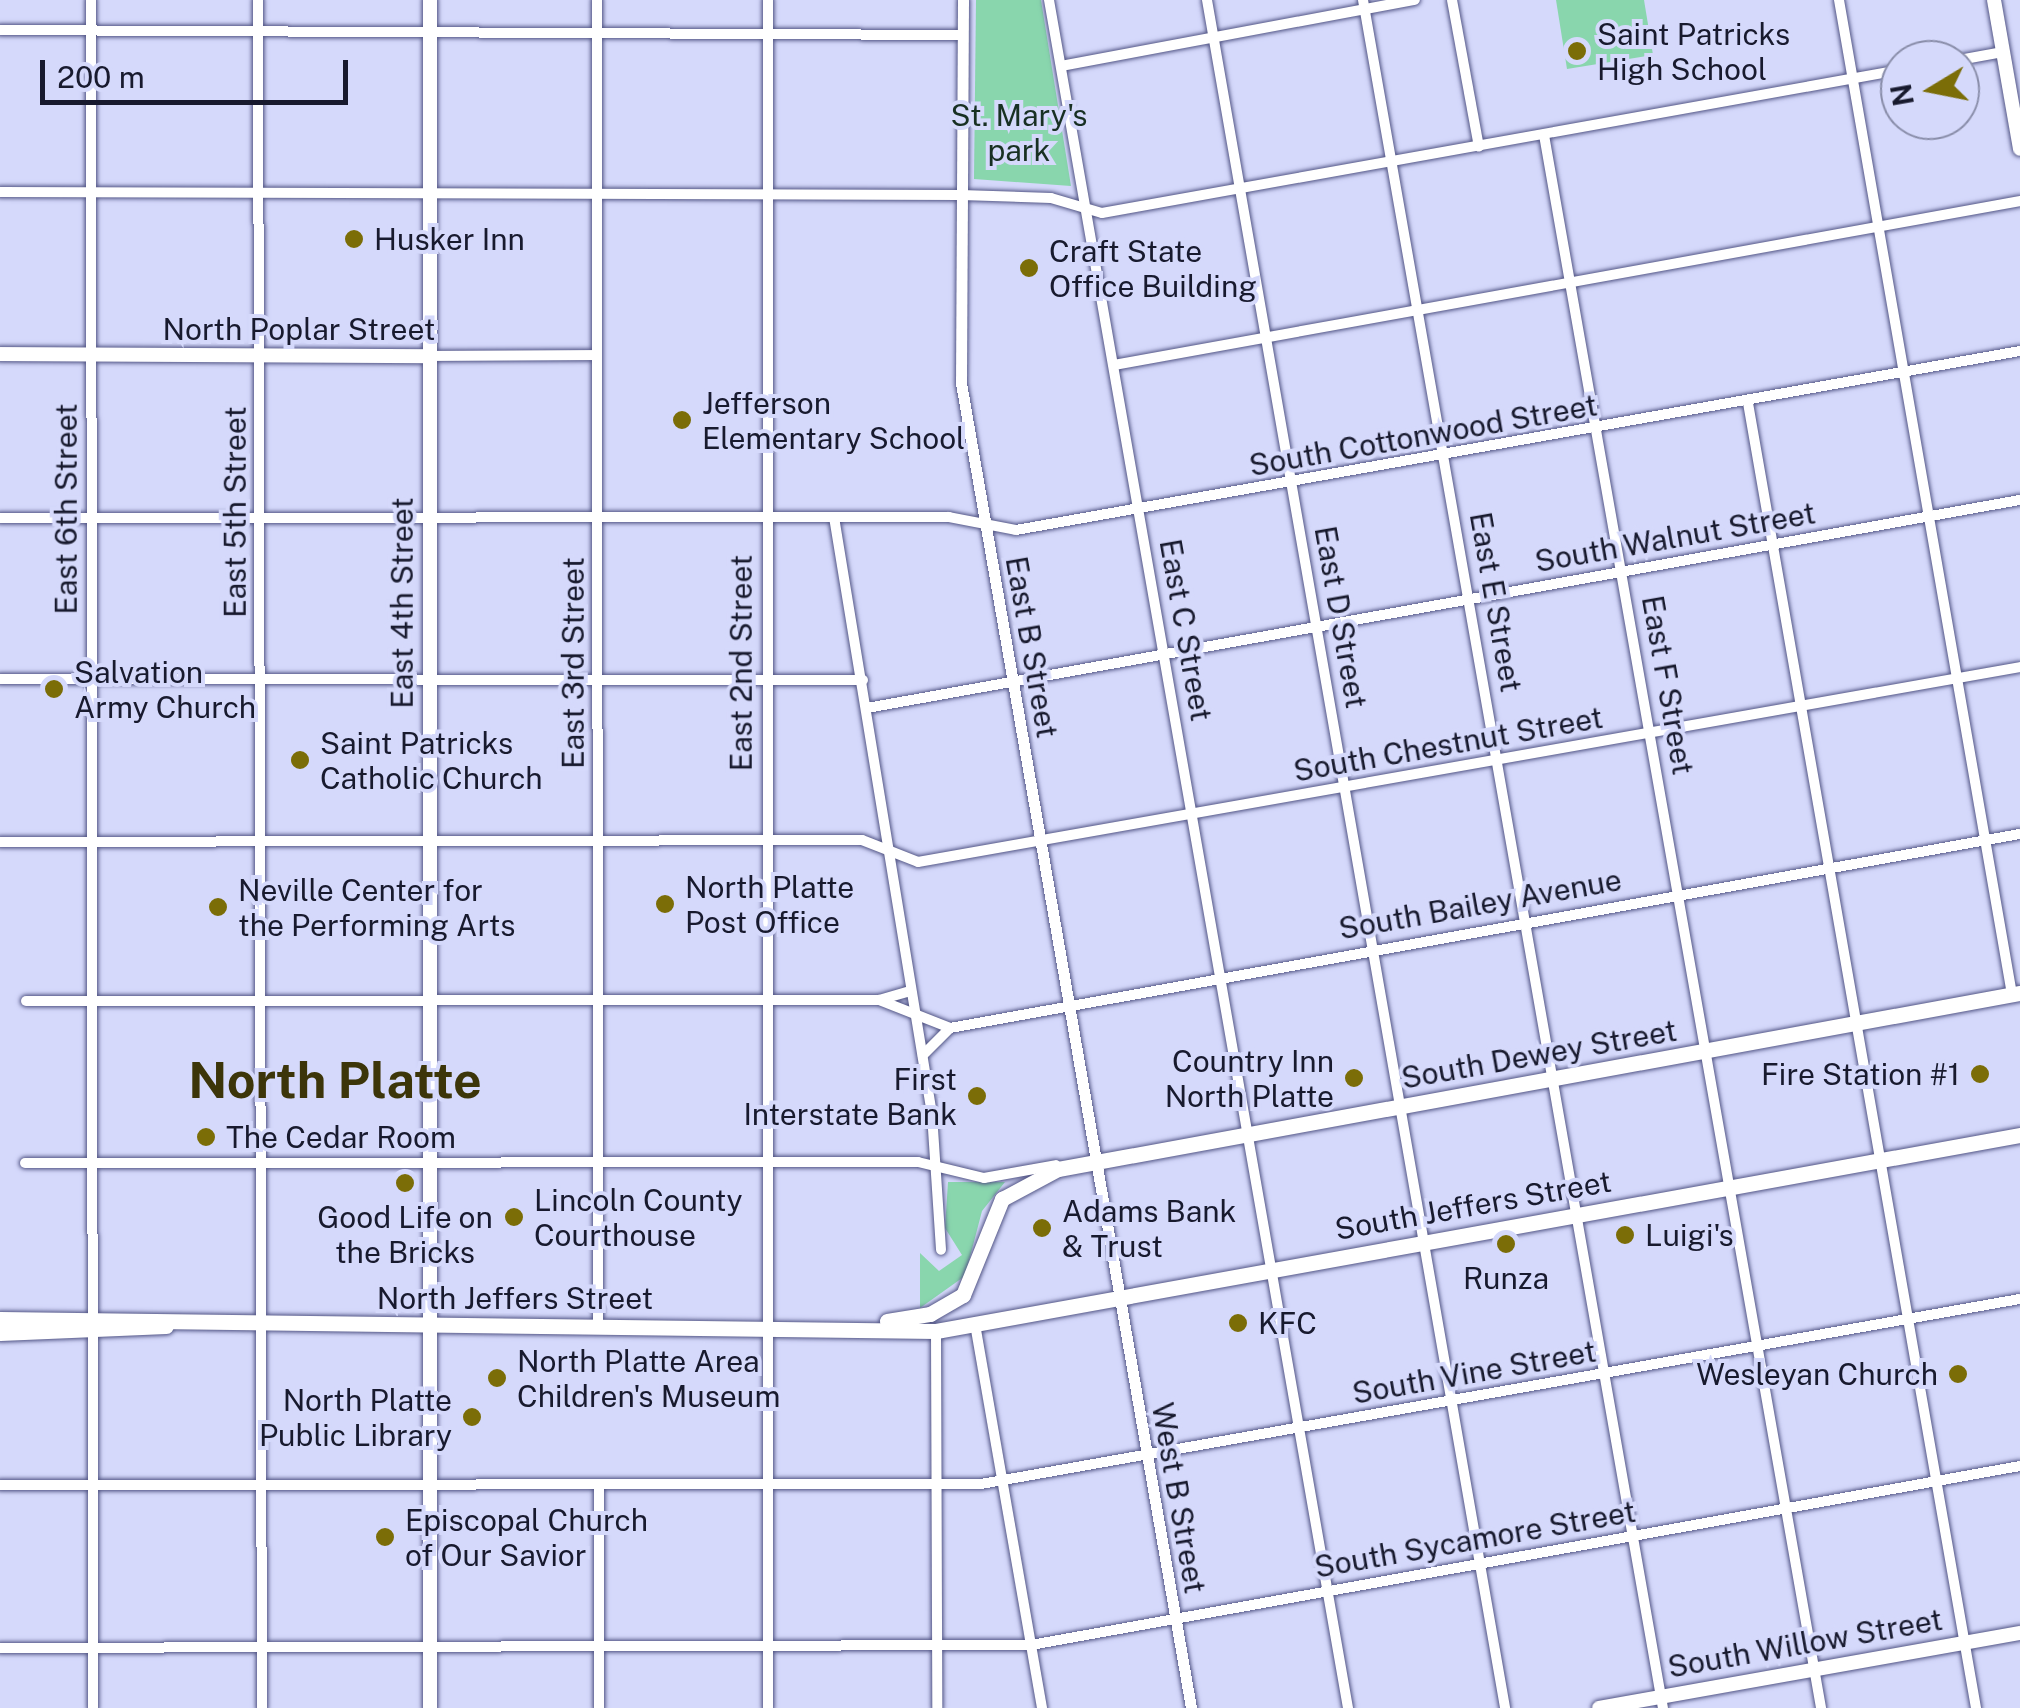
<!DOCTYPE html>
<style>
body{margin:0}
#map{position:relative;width:2020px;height:1708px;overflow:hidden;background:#d5d9fb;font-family:"Public Sans",sans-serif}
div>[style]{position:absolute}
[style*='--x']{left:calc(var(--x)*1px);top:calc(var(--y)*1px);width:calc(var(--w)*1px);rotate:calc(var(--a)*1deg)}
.green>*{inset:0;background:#89d6ad}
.roads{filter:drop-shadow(0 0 2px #535686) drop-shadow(0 0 2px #535686)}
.minor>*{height:10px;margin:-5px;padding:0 5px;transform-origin:5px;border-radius:5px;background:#fff}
.tertiary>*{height:11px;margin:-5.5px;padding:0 5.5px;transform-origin:5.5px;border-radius:5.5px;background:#fff}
.secondary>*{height:14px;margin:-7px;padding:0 7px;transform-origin:7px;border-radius:7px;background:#fff}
.trunk>*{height:15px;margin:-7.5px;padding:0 7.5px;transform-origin:7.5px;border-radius:7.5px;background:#fff}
.dots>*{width:28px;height:28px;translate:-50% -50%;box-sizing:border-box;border:5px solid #d5d9fb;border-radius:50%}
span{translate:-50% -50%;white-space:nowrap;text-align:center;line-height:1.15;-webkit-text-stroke:8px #d5d9fb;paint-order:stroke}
.poi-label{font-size:30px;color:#181a2e}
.left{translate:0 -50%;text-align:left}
.right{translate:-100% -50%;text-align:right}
.park-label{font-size:30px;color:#183023}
.street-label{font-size:30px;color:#181a2e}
.town-label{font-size:50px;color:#3c3509;font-weight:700}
.north{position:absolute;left:1880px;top:40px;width:100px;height:100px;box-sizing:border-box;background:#d5d9fb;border:2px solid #898da9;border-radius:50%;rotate:260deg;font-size:28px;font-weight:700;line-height:40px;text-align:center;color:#181a2e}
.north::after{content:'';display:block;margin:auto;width:35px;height:45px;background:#7b6d07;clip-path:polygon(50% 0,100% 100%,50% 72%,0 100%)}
.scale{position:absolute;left:40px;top:60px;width:308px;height:45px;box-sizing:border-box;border:5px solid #181a2e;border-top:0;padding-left:12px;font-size:30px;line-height:35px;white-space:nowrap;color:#181a2e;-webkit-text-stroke:8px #d5d9fb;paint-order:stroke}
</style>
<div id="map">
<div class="green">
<i style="clip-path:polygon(976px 0,1041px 0,1071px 186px,974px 179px)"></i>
<i style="clip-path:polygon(1556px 0,1644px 0,1653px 55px,1567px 69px)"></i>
<i style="clip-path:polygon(948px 1182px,1005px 1182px,982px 1211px,965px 1276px,920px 1308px,920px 1253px,939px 1271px,962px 1255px,945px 1228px)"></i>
</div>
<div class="roads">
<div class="minor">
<i style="--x:91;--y:0;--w:1708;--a:89.93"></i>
<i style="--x:258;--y:0;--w:1708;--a:89.87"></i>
<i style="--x:597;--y:0;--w:1325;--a:89.96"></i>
<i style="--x:1049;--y:0;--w:1734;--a:80.07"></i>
<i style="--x:1207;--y:0;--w:1734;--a:80.1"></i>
<i style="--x:1363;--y:0;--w:1734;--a:80.04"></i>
<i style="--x:1452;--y:0;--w:149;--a:79.6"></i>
<i style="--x:1839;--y:0;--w:1009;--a:80.13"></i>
<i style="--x:0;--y:30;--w:963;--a:0.3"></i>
<i style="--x:1959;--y:60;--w:45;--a:-10.3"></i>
<i style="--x:1061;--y:66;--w:360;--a:-10.6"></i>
<i style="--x:1544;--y:135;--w:1597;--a:80.01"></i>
<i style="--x:0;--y:192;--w:961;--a:0.18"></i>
<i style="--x:961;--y:195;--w:90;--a:1.9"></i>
<i style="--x:1051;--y:198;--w:53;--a:16.4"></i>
<i style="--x:1102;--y:213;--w:811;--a:-10.16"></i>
<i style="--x:429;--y:356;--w:168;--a:-0.3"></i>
<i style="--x:1114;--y:365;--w:921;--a:-10.26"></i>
<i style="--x:1748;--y:403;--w:1325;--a:80.09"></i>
<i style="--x:834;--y:517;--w:605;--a:80.68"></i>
<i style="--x:932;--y:1114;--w:136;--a:86.2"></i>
<i style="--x:0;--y:518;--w:949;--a:-0.06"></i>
<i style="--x:949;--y:517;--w:68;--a:11"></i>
<i style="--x:1016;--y:530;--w:1020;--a:-10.11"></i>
<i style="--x:0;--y:679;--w:863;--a:0.07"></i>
<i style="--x:867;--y:708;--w:1172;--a:-10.23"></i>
<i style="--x:0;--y:842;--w:862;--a:-0.13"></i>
<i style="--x:862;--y:840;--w:60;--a:21.4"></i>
<i style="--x:918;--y:862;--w:1119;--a:-10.03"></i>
<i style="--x:879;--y:1000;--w:33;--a:-16"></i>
<i style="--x:26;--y:1001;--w:853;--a:-0.07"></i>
<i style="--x:879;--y:1000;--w:76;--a:21.5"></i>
<i style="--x:950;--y:1028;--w:1087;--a:-10.28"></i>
<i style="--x:923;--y:1055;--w:38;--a:-45"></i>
<i style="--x:25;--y:1163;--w:893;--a:-0.06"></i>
<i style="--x:918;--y:1162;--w:68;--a:13.6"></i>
<i style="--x:984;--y:1178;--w:73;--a:-10.2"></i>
<i style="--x:975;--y:1324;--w:390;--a:80.1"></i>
<i style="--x:936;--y:1331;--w:377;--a:89.8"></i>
<i style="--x:0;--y:1485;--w:981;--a:-0.06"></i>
<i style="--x:981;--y:1484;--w:1055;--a:-10.1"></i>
<i style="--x:599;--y:1486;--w:222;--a:90"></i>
<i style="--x:0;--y:1648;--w:1031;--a:-0.17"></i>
<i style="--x:1031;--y:1645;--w:1005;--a:-10.26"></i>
<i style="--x:768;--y:1708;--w:1708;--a:-90"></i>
</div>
<div class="tertiary">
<i style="--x:963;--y:0;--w:383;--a:90.3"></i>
<i style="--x:961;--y:383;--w:1345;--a:80.15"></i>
</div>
<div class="secondary">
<i style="--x:430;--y:0;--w:1708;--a:90"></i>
<i style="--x:1994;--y:0;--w:151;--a:80.1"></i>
<i style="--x:0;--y:354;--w:429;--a:0.3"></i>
<i style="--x:1599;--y:1708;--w:428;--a:-10.1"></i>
</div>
<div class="trunk">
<i style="--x:0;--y:1319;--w:936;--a:0.73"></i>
<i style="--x:936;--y:1331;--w:1102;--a:-10.25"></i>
<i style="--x:887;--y:1321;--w:44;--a:-9.2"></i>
<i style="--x:930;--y:1314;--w:38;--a:-30"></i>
<i style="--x:963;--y:1295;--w:104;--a:-67.9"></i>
<i style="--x:1002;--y:1199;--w:64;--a:-28.2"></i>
<i style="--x:1058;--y:1169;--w:978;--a:-10.37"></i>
<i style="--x:0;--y:1333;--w:166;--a:-2.4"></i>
</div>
</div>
<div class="dots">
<i style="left:1577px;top:51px;background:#7b6d07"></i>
<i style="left:354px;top:239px;background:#7b6d07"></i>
<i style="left:1029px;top:268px;background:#7b6d07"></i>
<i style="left:682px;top:420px;background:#7b6d07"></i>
<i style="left:54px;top:689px;background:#7b6d07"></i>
<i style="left:300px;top:760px;background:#7b6d07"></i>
<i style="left:665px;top:904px;background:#7b6d07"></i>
<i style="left:218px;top:907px;background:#7b6d07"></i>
<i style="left:1980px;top:1074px;background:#7b6d07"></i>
<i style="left:1354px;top:1078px;background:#7b6d07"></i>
<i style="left:977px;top:1096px;background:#7b6d07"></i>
<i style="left:206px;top:1137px;background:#7b6d07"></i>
<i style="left:405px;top:1183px;background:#7b6d07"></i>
<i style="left:514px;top:1217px;background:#7b6d07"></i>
<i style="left:1042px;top:1228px;background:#7b6d07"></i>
<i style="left:1625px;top:1235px;background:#7b6d07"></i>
<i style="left:1506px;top:1244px;background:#7b6d07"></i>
<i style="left:1238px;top:1323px;background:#7b6d07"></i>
<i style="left:1958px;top:1374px;background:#7b6d07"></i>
<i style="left:497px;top:1378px;background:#7b6d07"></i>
<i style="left:472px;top:1417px;background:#7b6d07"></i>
<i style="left:385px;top:1537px;background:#7b6d07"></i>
</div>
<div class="poi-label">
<span class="left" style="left:1597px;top:51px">Saint Patricks<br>High School</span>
<span class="left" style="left:374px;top:239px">Husker Inn</span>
<span class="left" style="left:1049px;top:268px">Craft State<br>Office Building</span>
<span class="left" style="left:702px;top:420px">Jefferson<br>Elementary School</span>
<span class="left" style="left:74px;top:689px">Salvation<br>Army Church</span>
<span class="left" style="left:320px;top:760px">Saint Patricks<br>Catholic Church</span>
<span class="left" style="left:685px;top:904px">North Platte<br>Post Office</span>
<span class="left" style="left:238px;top:907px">Neville Center for<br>the Performing Arts</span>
<span class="right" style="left:1334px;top:1078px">Country Inn<br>North Platte</span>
<span class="right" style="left:1960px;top:1074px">Fire Station #1</span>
<span class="right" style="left:957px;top:1096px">First<br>Interstate Bank</span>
<span class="left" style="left:226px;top:1137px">The Cedar Room</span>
<span class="left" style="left:534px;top:1217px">Lincoln County<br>Courthouse</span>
<span class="left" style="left:1062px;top:1228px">Adams Bank<br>&amp; Trust</span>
<span style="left:405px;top:1234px">Good Life on<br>the Bricks</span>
<span class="left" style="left:1645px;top:1235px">Luigi's</span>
<span style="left:1506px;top:1278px">Runza</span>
<span class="left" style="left:1258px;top:1323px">KFC</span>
<span class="left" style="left:517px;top:1378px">North Platte Area<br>Children's Museum</span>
<span class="right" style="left:1938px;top:1374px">Wesleyan Church</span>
<span class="right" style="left:452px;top:1417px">North Platte<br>Public Library</span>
<span class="left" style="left:405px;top:1537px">Episcopal Church<br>of Our Savior</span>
</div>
<div class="park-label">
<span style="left:1019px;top:132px">St. Mary's<br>park</span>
</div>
<div class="street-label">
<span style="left:299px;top:329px">North Poplar Street</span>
<span style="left:1423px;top:435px;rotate:-10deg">South Cottonwood Street</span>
<span style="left:66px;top:509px;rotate:-90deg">East 6th Street</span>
<span style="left:235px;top:512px;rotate:-90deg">East 5th Street</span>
<span style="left:1675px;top:537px;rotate:-10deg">South Walnut Street</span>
<span style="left:1496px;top:602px;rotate:80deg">East E Street</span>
<span style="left:402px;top:603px;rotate:-90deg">East 4th Street</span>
<span style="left:1341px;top:617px;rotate:80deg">East D Street</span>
<span style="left:1186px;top:630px;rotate:80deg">East C Street</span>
<span style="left:1032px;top:647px;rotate:80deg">East B Street</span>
<span style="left:573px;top:663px;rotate:-90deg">East 3rd Street</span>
<span style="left:741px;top:663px;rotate:-90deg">East 2nd Street</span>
<span style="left:1668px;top:685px;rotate:80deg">East F Street</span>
<span style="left:1448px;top:744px;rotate:-10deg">South Chestnut Street</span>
<span style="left:1480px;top:904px;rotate:-10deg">South Bailey Avenue</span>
<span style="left:1539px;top:1054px;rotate:-10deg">South Dewey Street</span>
<span style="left:1473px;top:1205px;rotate:-10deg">South Jeffers Street</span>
<span style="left:515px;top:1298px">North Jeffers Street</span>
<span style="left:1474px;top:1372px;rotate:-10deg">South Vine Street</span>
<span style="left:1179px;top:1498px;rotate:80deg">West B Street</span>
<span style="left:1475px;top:1539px;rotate:-10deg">South Sycamore Street</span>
<span style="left:1805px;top:1643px;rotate:-10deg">South Willow Street</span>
</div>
<div class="town-label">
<span style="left:335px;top:1080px">North Platte</span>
</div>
<div class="north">N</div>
<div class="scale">200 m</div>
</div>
